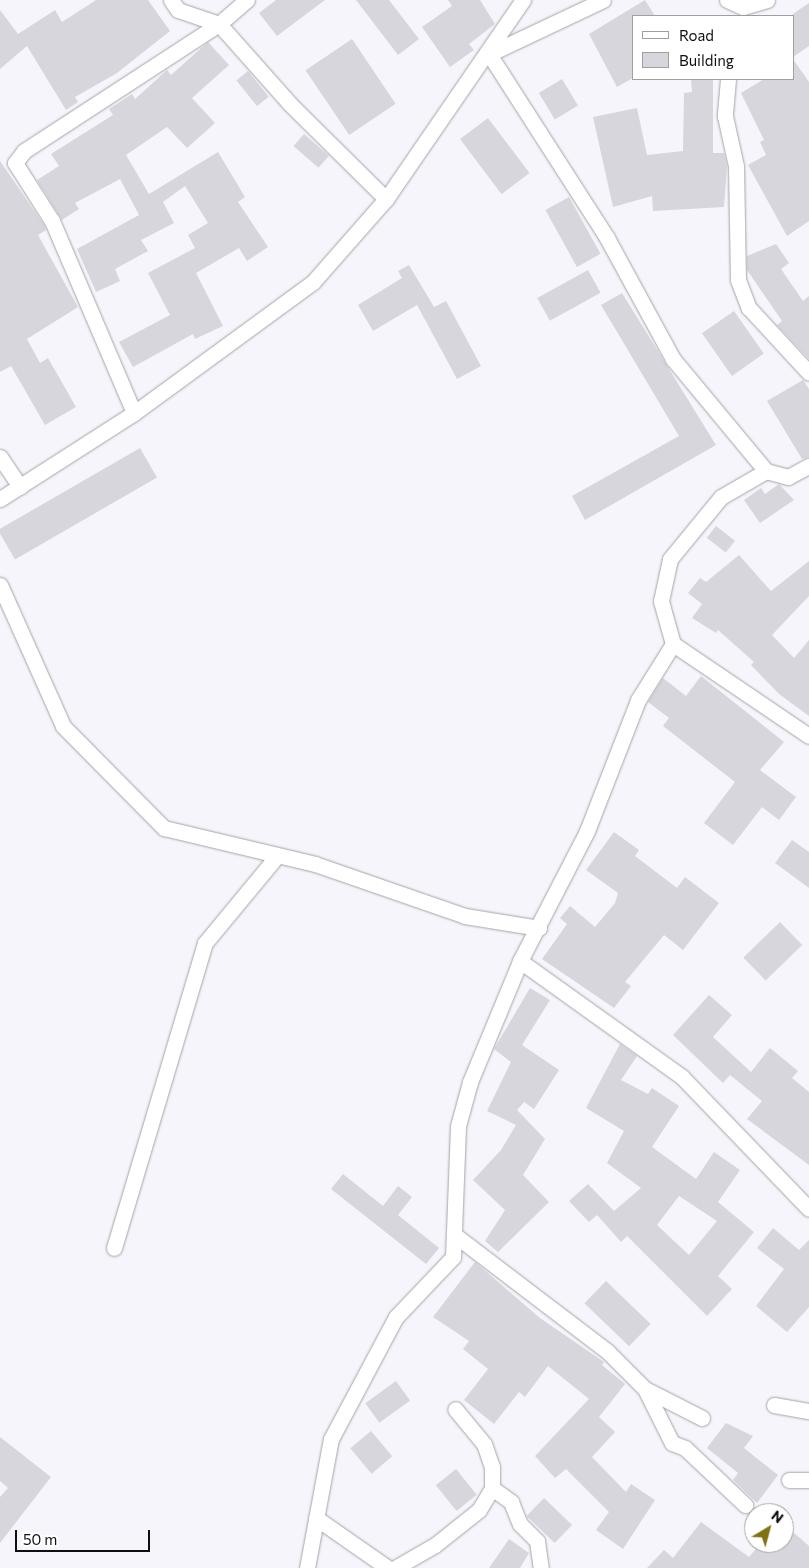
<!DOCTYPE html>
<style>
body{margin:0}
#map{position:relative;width:809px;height:1568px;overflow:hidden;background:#f5f5fb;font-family:Commissioner,sans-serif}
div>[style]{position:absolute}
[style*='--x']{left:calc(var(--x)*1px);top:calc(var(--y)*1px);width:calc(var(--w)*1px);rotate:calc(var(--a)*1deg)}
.building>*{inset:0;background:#d7d6dd;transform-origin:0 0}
.roads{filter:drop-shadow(0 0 1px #a3a3a9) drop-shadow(0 0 1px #a3a3a9)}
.minor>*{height:15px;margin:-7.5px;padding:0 7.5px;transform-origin:7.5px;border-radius:7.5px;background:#fff}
span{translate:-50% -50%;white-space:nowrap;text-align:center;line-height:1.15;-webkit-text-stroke:4.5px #fff;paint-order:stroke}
.legend{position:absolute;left:632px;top:15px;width:162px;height:65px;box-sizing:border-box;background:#fff;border:1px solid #9f9fa0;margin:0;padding:6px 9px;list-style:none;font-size:15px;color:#0f0e11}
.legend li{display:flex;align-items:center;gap:10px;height:25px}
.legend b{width:25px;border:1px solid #9f9fa0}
.north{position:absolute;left:744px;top:1503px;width:50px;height:50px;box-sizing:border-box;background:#fff;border:1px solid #9f9fa0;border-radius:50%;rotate:37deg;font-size:14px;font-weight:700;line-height:20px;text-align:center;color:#0f0e11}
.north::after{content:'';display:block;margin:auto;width:18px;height:22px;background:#7f7213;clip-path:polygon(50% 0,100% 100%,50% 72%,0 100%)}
.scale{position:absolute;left:15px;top:1530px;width:135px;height:22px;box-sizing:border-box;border:2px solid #0f0e11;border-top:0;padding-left:6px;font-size:15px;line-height:18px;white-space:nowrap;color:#0f0e11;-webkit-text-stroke:4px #fff;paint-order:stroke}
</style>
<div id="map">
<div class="building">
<i style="clip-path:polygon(96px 0,148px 0,170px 31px,117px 73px,75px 97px,78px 102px,66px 110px,27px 46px,0 69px,0 10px,18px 34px,55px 10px,62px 22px)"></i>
<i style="clip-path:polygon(276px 0,325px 0,277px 36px,259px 13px)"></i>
<i style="clip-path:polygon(356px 0,389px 0,419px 39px,398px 55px)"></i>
<i style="clip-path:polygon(448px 0,480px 0,495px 24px,469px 44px,474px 50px,450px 67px,422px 27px,452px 6px)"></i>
<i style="clip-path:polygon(645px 0,655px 16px,633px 16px,633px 78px,617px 87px,589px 34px)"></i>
<i style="clip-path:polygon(809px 3px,809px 46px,793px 57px,793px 14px)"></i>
<i style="left:352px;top:39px;width:78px;height:56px;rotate:56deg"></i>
<i style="clip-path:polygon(208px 42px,229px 65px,192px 98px,215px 123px,187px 148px,167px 127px,126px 155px,149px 194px,218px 152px,245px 197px,238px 202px,268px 247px,247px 261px,239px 248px,196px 273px,223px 326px,195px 339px,193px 334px,133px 367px,119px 342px,170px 315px,148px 273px,195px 248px,188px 235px,208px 223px,185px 186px,163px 202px,174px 223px,141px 240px,148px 251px,115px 269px,120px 281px,96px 292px,77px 249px,139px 215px,120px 179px,75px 203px,79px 209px,62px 220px,37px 180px,59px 166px,51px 154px,113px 115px,109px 109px,132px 94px,135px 99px,167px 70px,171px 75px)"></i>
<i style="clip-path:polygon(793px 59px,809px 82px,809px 221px,787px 236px,748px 165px,766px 155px,760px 142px,764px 140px,741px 93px,764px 79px,793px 79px)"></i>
<i style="left:248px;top:71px;width:33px;height:15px;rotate:51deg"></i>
<i style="left:562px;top:79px;width:31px;height:27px;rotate:59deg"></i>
<i style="clip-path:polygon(691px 79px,713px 79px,713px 153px,724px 153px,727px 167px,724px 207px,653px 211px,652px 196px,613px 207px,593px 117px,637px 108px,647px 155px,683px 151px,684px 93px,692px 92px)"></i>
<i style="left:488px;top:118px;width:69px;height:35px;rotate:53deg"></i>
<i style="left:304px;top:134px;width:33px;height:16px;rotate:41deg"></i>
<i style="clip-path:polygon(0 161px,44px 225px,46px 230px,38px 235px,78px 307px,27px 339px,40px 363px,48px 358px,76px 407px,45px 425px,11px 366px,0 372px)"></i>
<i style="left:569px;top:197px;width:65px;height:27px;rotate:61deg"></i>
<i style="clip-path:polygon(776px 244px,789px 263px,781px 269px,803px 301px,809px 296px,809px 359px,777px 325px,782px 321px,747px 270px,747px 256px)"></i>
<i style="clip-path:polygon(409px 265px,434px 307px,446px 301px,481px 366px,457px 379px,417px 305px,373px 331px,358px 305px,402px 278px,398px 271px)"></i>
<i style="left:588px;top:270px;width:26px;height:58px;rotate:61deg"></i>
<i style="clip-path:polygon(622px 293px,716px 445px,585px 520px,572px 496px,679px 436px,601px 305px)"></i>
<i style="left:734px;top:311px;width:52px;height:39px;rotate:55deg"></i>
<i style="clip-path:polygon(803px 380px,809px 389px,809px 457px,802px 459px,767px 401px)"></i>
<i style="left:140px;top:448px;width:34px;height:164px;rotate:60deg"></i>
<i style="clip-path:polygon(779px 484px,794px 500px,760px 523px,744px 500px,761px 488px,765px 494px)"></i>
<i style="left:716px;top:526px;width:24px;height:15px;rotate:38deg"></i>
<i style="clip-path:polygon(739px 555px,771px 591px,809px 561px,809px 596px,772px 635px,794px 658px,809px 640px,809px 716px,779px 694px,751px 665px,754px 662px,718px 630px,716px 633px,692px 618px,702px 604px,688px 593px,700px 578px,706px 582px)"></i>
<i style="clip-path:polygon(701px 676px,784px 742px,760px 770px,796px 797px,779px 820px,762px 807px,733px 845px,704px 823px,735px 782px,663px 726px,669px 718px,648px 702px,663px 678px,686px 696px)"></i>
<i style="clip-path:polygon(614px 832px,639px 850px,635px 856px,677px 888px,685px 877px,719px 903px,683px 950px,664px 935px,625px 982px,631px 986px,614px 1008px,542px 959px,567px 924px,560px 918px,570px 906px,595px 927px,615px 903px,618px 893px,586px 870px)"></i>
<i style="clip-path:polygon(792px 840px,809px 852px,809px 888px,775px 863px)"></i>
<i style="left:780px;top:922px;width:32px;height:51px;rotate:46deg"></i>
<i style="clip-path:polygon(530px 988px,550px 1000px,522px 1045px,559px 1070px,534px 1109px,524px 1102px,517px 1110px,545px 1139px,523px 1175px,549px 1202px,498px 1252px,485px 1241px,505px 1210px,473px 1180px,501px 1150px,516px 1125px,487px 1111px,511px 1062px,494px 1049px)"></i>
<i style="clip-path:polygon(709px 995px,732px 1015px,713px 1037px,751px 1072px,770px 1048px,798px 1071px,792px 1078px,809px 1092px,809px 1165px,747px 1119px,762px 1101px,730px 1075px,723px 1083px,673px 1035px)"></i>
<i style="clip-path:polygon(evenodd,620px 1044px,637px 1056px,621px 1080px,648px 1094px,652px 1088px,679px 1106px,652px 1147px,696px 1179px,714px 1152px,740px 1170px,718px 1202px,754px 1232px,718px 1276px,732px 1289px,707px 1316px,627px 1236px,621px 1242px,597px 1215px,589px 1222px,569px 1201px,588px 1184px,614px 1211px,641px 1188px,607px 1163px,624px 1131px,586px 1108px,620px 1044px,679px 1196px,717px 1221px,689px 1255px,657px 1225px,679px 1196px)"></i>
<i style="clip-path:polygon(343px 1174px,383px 1206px,398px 1186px,412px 1197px,398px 1215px,439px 1248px,426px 1264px,331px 1189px)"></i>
<i style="clip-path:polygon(773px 1228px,799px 1250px,809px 1240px,809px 1307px,787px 1332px,756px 1306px,784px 1269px,757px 1248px)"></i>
<i style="clip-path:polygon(475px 1262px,540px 1318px,604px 1362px,602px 1365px,625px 1384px,599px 1417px,615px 1432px,592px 1457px,626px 1492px,631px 1484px,655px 1500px,623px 1549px,596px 1530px,609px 1512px,566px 1469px,555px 1478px,535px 1456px,589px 1399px,548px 1366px,525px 1397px,519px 1392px,494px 1424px,464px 1400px,488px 1369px,463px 1349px,469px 1341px,433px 1317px)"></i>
<i style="left:606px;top:1281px;width:62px;height:31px;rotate:44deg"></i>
<i style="left:396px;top:1381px;width:24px;height:38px;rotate:54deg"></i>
<i style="clip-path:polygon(726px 1423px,753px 1436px,744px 1448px,778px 1475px,757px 1503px,733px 1480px,738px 1473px,707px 1448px)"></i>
<i style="left:371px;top:1431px;width:33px;height:27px;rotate:50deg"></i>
<i style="clip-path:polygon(0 1437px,51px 1477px,0 1543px,0 1497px,8px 1488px,0 1481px)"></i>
<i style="left:456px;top:1469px;width:33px;height:26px;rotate:51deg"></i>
<i style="left:544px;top:1498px;width:39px;height:25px;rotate:44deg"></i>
<i style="clip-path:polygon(701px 1522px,749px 1557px,761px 1543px,784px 1543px,784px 1524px,809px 1546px,809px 1568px,647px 1568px,664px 1550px,673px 1558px)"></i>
<i style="clip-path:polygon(509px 1539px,529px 1553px,520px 1568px,489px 1568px)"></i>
</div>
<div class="roads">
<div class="minor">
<i style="--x:171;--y:0;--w:12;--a:55"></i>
<i style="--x:178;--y:10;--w:43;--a:18.9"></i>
<i style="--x:219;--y:24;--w:107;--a:48.4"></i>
<i style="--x:290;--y:104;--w:135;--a:44.7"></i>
<i style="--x:603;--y:0;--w:126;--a:154.7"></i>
<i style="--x:489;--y:54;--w:219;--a:57.3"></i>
<i style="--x:607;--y:238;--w:138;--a:61.4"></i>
<i style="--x:673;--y:359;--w:146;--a:50.3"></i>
<i style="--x:727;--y:0;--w:17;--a:24"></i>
<i style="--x:743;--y:7;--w:25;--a:-16"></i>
<i style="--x:728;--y:79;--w:37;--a:95"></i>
<i style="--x:725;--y:116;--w:51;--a:77.6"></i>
<i style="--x:736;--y:166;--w:114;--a:89"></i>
<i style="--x:738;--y:280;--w:30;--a:69"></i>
<i style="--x:749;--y:308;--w:88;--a:47.3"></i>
<i style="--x:134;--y:413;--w:209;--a:-113.1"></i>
<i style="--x:52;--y:221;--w:69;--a:-122.5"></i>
<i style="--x:15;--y:163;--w:15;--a:-53"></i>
<i style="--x:24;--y:151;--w:233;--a:-33.1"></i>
<i style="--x:219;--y:24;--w:37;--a:-41"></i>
<i style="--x:0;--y:457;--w:36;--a:56"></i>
<i style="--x:0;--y:499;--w:159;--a:-32.7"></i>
<i style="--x:134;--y:413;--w:222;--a:-36.2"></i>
<i style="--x:313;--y:282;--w:111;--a:-48.7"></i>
<i style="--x:386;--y:199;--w:242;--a:-55.5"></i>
<i style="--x:0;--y:585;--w:154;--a:65.9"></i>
<i style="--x:63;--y:726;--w:144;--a:45.3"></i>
<i style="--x:164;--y:828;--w:155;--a:13.4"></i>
<i style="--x:315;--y:864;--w:159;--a:19.1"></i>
<i style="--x:465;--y:916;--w:75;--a:9.2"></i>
<i style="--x:673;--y:644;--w:164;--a:34.1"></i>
<i style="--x:520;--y:961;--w:199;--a:35.6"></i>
<i style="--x:682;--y:1077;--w:183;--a:46.1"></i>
<i style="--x:456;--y:1236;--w:191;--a:37.3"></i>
<i style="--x:608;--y:1352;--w:52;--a:45"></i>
<i style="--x:645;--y:1389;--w:60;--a:63.4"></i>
<i style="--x:672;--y:1443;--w:14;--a:21"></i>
<i style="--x:685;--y:1448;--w:83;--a:43.5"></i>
<i style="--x:114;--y:1248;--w:318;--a:-73.4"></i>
<i style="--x:205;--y:943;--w:113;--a:-50.4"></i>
<i style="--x:645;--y:1389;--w:64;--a:27"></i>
<i style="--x:774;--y:1405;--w:36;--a:10"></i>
<i style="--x:789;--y:1480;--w:20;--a:0"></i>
<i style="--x:492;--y:1488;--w:24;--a:36"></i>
<i style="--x:511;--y:1502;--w:24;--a:68"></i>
<i style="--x:520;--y:1524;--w:24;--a:45"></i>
<i style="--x:537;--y:1541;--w:27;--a:82"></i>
<i style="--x:316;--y:1518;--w:88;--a:34.8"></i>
<i style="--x:307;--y:1568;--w:131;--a:-79.5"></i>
<i style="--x:331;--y:1439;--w:138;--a:-62"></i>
<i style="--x:396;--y:1317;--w:83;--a:-46.5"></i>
<i style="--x:453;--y:1257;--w:131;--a:-87.8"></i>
<i style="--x:458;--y:1126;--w:46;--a:-74.7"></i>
<i style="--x:470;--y:1082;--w:131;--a:-67.5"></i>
<i style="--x:520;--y:961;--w:146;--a:-62.7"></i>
<i style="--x:587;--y:831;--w:141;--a:-68.7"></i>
<i style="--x:638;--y:700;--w:66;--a:-58"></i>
<i style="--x:673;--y:644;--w:45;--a:-105.6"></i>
<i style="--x:661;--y:601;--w:43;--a:-77.9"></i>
<i style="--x:670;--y:559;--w:80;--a:-50.6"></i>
<i style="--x:721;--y:497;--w:52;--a:-30"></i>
<i style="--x:766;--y:471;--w:23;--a:15"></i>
<i style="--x:788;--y:477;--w:24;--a:-28"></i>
<i style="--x:395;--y:1568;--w:46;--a:-29.9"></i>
<i style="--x:435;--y:1545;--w:56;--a:-38.5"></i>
<i style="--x:479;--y:1510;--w:26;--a:-59"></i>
<i style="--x:492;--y:1488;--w:21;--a:-90"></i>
<i style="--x:492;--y:1467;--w:24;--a:-109"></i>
<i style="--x:484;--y:1444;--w:45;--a:-129.6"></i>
</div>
</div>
<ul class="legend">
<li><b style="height:6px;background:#fff"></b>Road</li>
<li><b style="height:14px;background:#d7d6dd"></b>Building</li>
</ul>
<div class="north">N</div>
<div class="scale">50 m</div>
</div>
